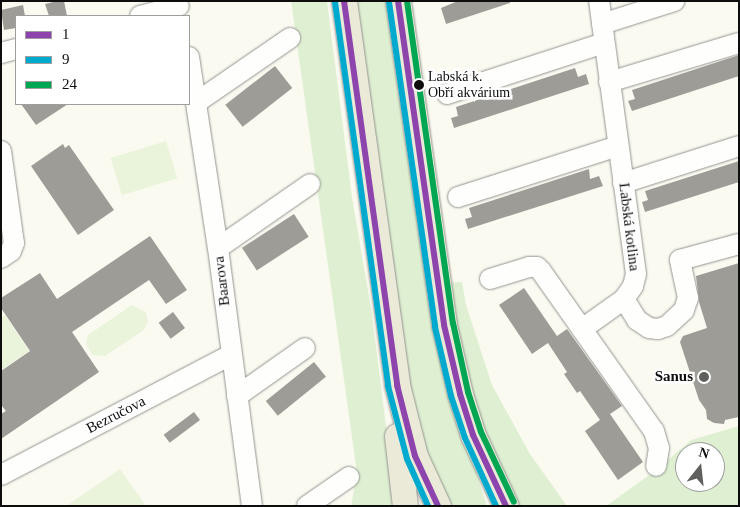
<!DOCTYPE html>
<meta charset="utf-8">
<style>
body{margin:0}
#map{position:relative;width:740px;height:507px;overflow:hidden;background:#fbfaf1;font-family:Georgia,serif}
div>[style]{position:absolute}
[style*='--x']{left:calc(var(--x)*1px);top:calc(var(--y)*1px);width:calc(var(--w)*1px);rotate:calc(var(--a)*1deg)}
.green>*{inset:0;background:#dff0d2}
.pitch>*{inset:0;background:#e9f4db;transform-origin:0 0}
.building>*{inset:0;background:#9e9c97;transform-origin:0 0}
.roads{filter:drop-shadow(0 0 1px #949490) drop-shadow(0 0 1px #949490)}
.minor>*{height:20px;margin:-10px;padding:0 10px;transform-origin:10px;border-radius:10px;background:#fefefd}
.major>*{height:25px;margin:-12.5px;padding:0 12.5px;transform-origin:12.5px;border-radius:12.5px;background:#ebead9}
.bus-1>*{height:6px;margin:-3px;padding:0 3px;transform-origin:3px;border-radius:3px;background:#8e44ad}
.bus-2>*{height:6px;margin:-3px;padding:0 3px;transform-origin:3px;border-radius:3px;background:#00a9ce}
.bus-3>*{height:6px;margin:-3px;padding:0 3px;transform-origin:3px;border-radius:3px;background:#00a651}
.dots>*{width:14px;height:14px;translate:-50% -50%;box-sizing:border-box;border:2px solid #fff;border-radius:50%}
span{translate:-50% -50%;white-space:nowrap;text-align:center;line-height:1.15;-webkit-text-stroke:5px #fff;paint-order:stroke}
.bus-label{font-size:14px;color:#0d0d0d}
.left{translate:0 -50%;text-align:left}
.street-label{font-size:15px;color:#0d0d0d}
.poi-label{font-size:15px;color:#0d0d0d;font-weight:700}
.right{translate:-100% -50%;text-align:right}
.frame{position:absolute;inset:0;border:2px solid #0d0d0d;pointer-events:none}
.legend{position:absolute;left:15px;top:15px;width:175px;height:90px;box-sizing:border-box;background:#fff;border:1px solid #9e9e9e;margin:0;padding:6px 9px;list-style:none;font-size:15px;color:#0d0d0d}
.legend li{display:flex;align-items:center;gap:10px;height:25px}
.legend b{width:25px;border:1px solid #9e9e9e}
.north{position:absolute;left:675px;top:442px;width:50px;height:50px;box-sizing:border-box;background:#fff;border:1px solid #9e9e9e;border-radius:50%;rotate:16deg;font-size:14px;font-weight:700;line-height:20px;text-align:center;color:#0d0d0d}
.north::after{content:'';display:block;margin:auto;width:18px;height:22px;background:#60605d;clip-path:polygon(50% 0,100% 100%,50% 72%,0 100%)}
</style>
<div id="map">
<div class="green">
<i style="clip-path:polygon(291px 1px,327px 1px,352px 197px,372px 314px,387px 434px,392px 506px,351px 506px,357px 473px)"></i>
<i style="clip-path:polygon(353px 1px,390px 1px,452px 399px,487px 506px,449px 506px,417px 433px)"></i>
<i style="clip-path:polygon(462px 282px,466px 305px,492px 385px,530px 454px,567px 506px,519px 506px,485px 439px,471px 396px,444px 283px)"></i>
<i style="clip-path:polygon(evenodd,739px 426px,739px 506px,606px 506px,655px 471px,691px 440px,739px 426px,685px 452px,715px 452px,715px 482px,685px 482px,685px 452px)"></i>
</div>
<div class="pitch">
<i style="left:166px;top:141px;width:39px;height:58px;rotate:73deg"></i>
<i style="clip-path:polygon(132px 305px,146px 312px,148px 321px,144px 330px,105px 356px,92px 355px,86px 344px,88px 335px)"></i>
<i style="clip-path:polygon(5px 315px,29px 351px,1px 370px,1px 318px)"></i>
<i style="clip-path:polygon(120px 469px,146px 506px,70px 506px,69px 504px)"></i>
</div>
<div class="building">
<i style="clip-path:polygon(57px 1px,64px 1px,67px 16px,49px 16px,45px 4px)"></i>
<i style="clip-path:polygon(458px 1px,510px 1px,510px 3px,446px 24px,441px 8px)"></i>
<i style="clip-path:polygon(23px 5px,25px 16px,16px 16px,16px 28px,4px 30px,1px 10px)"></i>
<i style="clip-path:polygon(739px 55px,739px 76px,632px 111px,628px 101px,635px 99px,632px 90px)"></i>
<i style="left:275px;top:66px;width:28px;height:63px;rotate:52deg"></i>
<i style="clip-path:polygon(575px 68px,578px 77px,586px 74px,589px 84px,454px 128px,451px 118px,458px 116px,456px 107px)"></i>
<i style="clip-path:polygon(21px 104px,68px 104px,36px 125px)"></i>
<i style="clip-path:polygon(63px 144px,65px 148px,69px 145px,114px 210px,78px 235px,31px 166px)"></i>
<i style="clip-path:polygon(739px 161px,739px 182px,645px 212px,642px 202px,648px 200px,645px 191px)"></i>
<i style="clip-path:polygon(589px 169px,590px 179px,599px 176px,603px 186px,468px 229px,465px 219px,472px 217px,469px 208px)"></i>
<i style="left:294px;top:214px;width:27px;height:62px;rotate:57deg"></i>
<i style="clip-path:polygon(150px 236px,187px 290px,166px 304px,149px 280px,72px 332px,99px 372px,1px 439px,1px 414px,6px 411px,1px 405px,1px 371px,30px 351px,1px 308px,1px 298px,40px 273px,57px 299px)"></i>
<i style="clip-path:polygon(739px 263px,739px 417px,725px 420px,724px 424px,714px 423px,707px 419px,706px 410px,699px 400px,680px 342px,683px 336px,707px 328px,699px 302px,696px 276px)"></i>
<i style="clip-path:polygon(524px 288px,557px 336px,567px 329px,622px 406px,610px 414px,643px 462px,618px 480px,585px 431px,600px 420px,580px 391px,577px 393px,564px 374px,567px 372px,548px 343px,532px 354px,499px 305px)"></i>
<i style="left:173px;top:312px;width:20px;height:18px;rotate:53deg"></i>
<i style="left:314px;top:362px;width:19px;height:62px;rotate:51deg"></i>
<i style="left:194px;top:412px;width:10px;height:38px;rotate:53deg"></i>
</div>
<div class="roads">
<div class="minor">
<i style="--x:140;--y:16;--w:40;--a:-14.4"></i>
<i style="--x:602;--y:24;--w:76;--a:-17.7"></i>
<i style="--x:1;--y:53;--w:16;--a:-15"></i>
<i style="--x:189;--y:57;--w:193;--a:81.4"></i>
<i style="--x:218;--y:248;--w:260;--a:82.5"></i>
<i style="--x:609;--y:82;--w:136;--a:-16.7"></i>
<i style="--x:447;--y:94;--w:165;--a:-18"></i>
<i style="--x:197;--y:102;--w:113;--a:-34.5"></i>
<i style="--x:1;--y:151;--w:93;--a:82"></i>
<i style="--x:14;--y:243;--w:9;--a:111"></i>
<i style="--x:11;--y:251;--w:12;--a:145"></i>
<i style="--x:623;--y:183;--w:122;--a:-17.7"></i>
<i style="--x:458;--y:197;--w:168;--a:-17.7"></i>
<i style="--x:218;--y:248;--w:112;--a:-34.8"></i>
<i style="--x:490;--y:279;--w:41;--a:-17.1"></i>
<i style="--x:529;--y:267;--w:8;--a:0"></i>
<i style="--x:537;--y:267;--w:6;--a:45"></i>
<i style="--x:541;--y:271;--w:196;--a:54.8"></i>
<i style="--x:654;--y:431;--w:18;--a:74"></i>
<i style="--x:659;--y:448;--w:18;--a:99"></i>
<i style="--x:624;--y:299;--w:25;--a:58"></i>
<i style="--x:637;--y:320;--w:14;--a:34"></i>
<i style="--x:649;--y:328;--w:9;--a:6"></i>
<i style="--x:658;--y:329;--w:9;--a:-18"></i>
<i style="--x:667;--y:326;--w:23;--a:-43"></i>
<i style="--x:684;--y:310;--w:13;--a:-72"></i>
<i style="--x:688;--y:298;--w:39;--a:-102"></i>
<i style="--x:680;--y:260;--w:61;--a:-15.2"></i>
<i style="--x:582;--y:329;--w:52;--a:-35.5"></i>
<i style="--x:624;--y:299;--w:16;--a:-55"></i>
<i style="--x:633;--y:286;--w:12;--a:-76"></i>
<i style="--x:636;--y:274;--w:275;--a:-97.7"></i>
<i style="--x:237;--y:396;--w:83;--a:-35.2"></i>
<i style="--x:1;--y:475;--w:259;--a:-27.6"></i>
<i style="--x:307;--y:506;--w:51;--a:-34.6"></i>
</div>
<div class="major">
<i style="--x:344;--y:1;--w:388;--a:82.1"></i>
<i style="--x:397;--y:385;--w:73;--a:75.8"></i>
<i style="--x:415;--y:456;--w:55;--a:65.3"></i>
<i style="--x:398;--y:1;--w:327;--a:81.9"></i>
<i style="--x:444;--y:325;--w:71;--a:76.9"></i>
<i style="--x:460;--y:394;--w:43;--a:72.4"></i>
<i style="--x:473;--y:435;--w:78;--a:65.1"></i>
<i style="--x:397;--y:436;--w:70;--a:83.5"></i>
</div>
</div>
<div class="bus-1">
<i style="--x:344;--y:1;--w:388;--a:82.1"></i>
<i style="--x:397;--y:385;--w:73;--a:75.8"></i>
<i style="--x:415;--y:456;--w:55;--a:65.3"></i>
<i style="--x:398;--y:1;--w:327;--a:81.9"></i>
<i style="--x:444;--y:325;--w:71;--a:76.9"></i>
<i style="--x:460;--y:394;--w:43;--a:72.4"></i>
<i style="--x:473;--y:435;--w:78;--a:65.1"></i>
</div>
<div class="bus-2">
<i style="--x:335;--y:2;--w:388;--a:82.1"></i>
<i style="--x:388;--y:386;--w:75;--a:75.4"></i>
<i style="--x:407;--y:459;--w:51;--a:65.9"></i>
<i style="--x:389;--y:2;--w:328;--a:81.9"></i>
<i style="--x:435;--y:327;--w:71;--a:76.9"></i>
<i style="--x:451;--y:396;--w:44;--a:71.6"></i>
<i style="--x:465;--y:438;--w:75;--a:65.5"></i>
</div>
<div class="bus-3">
<i style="--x:407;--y:1;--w:325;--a:81.9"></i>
<i style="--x:453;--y:323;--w:71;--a:77.7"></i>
<i style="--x:468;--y:392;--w:42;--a:72"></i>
<i style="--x:481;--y:432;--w:77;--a:64.8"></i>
</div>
<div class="dots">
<i style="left:419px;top:85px;background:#0d0d0d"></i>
<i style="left:704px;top:377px;background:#60605d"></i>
</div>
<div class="bus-label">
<span class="left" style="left:428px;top:85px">Labská k.<br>Obří akvárium</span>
</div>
<div class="street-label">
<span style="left:629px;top:227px;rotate:83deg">Labská kotlina</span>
<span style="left:222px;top:281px;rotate:-97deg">Baarova</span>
<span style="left:116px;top:415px;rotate:-27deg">Bezručova</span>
</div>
<div class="poi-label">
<span class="right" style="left:693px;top:377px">Sanus</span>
</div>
<div class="frame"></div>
<ul class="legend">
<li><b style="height:6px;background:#8e44ad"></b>1</li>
<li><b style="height:6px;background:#00a9ce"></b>9</li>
<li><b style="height:6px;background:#00a651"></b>24</li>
</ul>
<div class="north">N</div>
</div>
